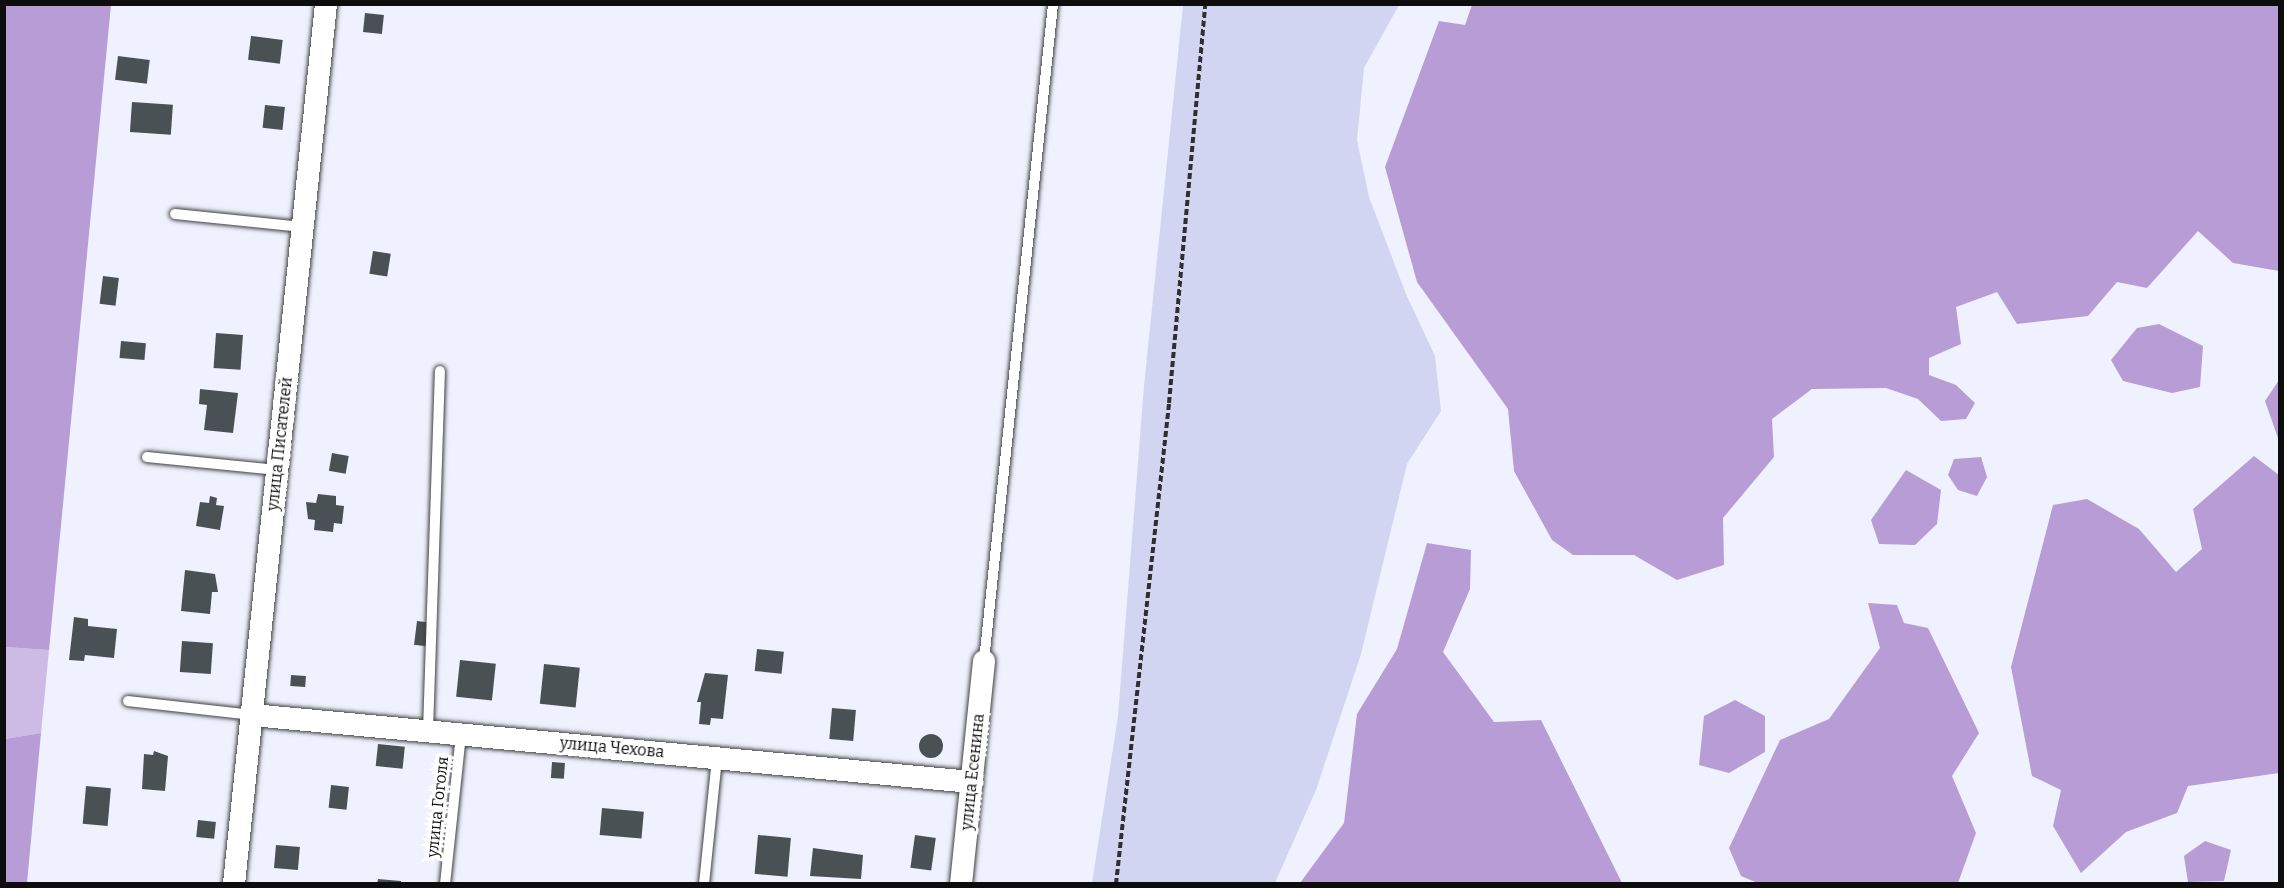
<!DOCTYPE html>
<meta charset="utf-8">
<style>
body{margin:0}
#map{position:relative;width:2284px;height:888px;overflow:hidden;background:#eff2fe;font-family:Bitter,serif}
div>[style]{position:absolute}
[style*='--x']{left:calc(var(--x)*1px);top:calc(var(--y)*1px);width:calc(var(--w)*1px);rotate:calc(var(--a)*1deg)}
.farmland>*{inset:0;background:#d1d5f2}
.green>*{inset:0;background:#cdbbe5}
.forest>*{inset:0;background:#b89cd5}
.building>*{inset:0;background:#4a5155;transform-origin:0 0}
.round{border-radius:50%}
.path>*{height:4px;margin-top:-2px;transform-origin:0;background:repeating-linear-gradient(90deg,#2f2f2f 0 6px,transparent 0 9px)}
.roads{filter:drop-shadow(0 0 2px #404040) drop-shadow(0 0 2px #404040)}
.lane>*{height:10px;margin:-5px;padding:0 5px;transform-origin:5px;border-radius:5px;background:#fff}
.street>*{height:22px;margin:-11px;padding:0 11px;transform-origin:11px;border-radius:11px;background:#fff}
span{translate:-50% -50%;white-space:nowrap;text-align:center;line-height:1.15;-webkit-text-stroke:6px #fff;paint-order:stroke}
.street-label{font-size:16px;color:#0d0d0d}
.frame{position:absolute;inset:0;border:6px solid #0d0d0d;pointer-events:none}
</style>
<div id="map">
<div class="farmland">
<i style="clip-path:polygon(1183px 5px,1399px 5px,1364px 68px,1357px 140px,1369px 197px,1406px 294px,1435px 356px,1441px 411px,1407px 464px,1361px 654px,1316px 790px,1275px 883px,1092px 883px,1118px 716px,1144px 386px)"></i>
</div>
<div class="green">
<i style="clip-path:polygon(5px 647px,49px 650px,41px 733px,5px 739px)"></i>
</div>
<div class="forest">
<i style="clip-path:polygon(4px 5px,111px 5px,49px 650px,5px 647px)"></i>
<i style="clip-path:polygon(1472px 5px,2279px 5px,2279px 271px,2233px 263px,2198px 231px,2147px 288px,2117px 282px,2088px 316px,2017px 324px,1997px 292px,1956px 307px,1961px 344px,1929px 358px,1929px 375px,1956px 385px,1975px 403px,1966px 419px,1941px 421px,1918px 399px,1886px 388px,1812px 389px,1772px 419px,1774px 457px,1723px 518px,1724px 565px,1677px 580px,1634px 555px,1573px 555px,1552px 540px,1514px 471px,1508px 409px,1417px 282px,1385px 167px,1439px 21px,1465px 25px)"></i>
<i style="clip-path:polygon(2159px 324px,2203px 346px,2200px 387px,2172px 393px,2123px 381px,2111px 360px,2137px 328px)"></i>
<i style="clip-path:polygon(2279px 380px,2279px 441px,2265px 401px)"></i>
<i style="clip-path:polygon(2254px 456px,2279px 475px,2279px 773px,2188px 786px,2177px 813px,2126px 832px,2081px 873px,2053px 826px,2061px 790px,2032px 776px,2011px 667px,2053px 505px,2087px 499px,2139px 529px,2176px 572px,2202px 549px,2193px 509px)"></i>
<i style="clip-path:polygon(1981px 457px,1987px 477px,1977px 496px,1958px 490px,1948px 475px,1954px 459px)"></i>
<i style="clip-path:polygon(1906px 470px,1941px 490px,1937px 524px,1915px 545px,1879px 544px,1871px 520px)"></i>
<i style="clip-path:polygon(1427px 543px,1471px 550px,1470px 589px,1443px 652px,1494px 722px,1541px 720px,1622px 883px,1300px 883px,1344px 823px,1357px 714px,1397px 649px)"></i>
<i style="clip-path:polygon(1868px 603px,1897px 605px,1904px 623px,1928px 628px,1979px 733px,1952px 776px,1976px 833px,1958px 883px,1760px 884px,1741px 876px,1729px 848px,1780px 740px,1829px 719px,1880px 648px)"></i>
<i style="clip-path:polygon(1735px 700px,1765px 716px,1765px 752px,1729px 773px,1699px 765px,1704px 716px)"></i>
<i style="clip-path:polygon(41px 733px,27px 883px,5px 883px,5px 739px)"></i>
<i style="clip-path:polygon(2205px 841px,2231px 850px,2224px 881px,2188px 882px,2184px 856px)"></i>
</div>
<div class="building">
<i style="left:365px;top:13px;width:19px;height:19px;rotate:6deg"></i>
<i style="left:251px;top:36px;width:32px;height:24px;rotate:7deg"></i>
<i style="left:118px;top:56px;width:32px;height:24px;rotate:7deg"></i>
<i style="left:132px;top:102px;width:41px;height:30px;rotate:4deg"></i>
<i style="left:265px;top:105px;width:20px;height:23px;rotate:6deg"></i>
<i style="left:373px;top:251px;width:18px;height:23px;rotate:9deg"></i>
<i style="left:103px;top:276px;width:16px;height:28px;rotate:7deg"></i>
<i style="left:216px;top:333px;width:27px;height:35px;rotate:4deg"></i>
<i style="left:121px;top:341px;width:25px;height:17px;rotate:5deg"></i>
<i style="clip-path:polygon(200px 389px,238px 393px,233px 433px,204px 430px,207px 405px,199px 404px)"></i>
<i style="left:332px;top:453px;width:17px;height:18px;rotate:10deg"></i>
<i style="clip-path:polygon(318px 494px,336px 496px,336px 505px,344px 506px,342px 524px,334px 523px,333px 532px,314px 530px,315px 520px,308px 519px,306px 502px,316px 503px)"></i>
<i style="clip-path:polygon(210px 496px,217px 498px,216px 505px,224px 506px,220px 530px,196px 526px,200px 502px,209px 503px)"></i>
<i style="clip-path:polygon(185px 570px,215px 574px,218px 592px,212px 592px,210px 614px,181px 611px)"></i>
<i style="clip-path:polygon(74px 617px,88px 619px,88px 626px,117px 629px,114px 658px,85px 655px,84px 661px,69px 660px)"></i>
<i style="left:417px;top:621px;width:16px;height:24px;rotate:7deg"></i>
<i style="left:182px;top:641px;width:31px;height:31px;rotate:4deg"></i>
<i style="left:757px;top:649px;width:27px;height:22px;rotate:6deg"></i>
<i style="left:460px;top:660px;width:36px;height:37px;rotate:6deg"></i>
<i style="left:544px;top:664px;width:36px;height:40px;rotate:6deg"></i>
<i style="clip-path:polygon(705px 673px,728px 675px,723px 719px,711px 718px,710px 725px,699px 724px,701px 702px,697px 702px)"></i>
<i style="left:291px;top:675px;width:15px;height:11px;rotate:4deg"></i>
<i style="left:832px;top:708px;width:24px;height:31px;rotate:5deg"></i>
<i class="round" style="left:919px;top:734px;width:24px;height:24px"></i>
<i style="left:378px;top:744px;width:27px;height:22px;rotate:6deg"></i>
<i style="clip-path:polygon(154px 751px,168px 756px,165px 791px,142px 789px,144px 754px,153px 755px)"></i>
<i style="left:552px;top:762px;width:13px;height:16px;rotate:4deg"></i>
<i style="left:331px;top:785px;width:18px;height:23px;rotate:6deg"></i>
<i style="left:86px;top:786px;width:25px;height:38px;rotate:5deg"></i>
<i style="left:602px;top:808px;width:42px;height:27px;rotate:5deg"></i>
<i style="left:198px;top:820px;width:18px;height:17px;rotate:6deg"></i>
<i style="left:758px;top:835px;width:33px;height:39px;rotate:5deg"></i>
<i style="left:915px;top:835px;width:21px;height:33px;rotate:8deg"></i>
<i style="left:276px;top:845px;width:24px;height:23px;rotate:5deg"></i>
<i style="clip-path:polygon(813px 848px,863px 855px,861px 879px,810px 876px)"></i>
<i style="clip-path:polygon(378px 879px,401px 881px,401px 884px,377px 884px)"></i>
</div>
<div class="path">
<i style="--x:1116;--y:884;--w:484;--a:-83.7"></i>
<i style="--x:1169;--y:403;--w:401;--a:-84.8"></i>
</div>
<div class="roads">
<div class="lane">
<i style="--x:175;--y:214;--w:128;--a:5.8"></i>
<i style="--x:147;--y:457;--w:131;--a:5.7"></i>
<i style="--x:984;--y:661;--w:661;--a:-84"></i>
<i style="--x:128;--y:701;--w:125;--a:6.4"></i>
<i style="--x:428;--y:731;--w:360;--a:-88.1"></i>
<i style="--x:445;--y:884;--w:151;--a:-83.9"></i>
<i style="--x:704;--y:884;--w:127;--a:-84.1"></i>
</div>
<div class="street">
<i style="--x:252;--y:715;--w:723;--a:5.32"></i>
<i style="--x:234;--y:884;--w:885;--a:-84.03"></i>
<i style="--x:961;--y:884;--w:224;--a:-84.1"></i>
</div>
</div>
<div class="street-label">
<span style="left:280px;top:444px;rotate:-84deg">улица Писателей</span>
<span style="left:612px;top:748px;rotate:5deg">улица Чехова</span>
<span style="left:973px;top:772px;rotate:-84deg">улица Есенина</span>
<span style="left:438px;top:807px;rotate:-84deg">улица Гоголя</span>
</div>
<div class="frame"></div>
</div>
